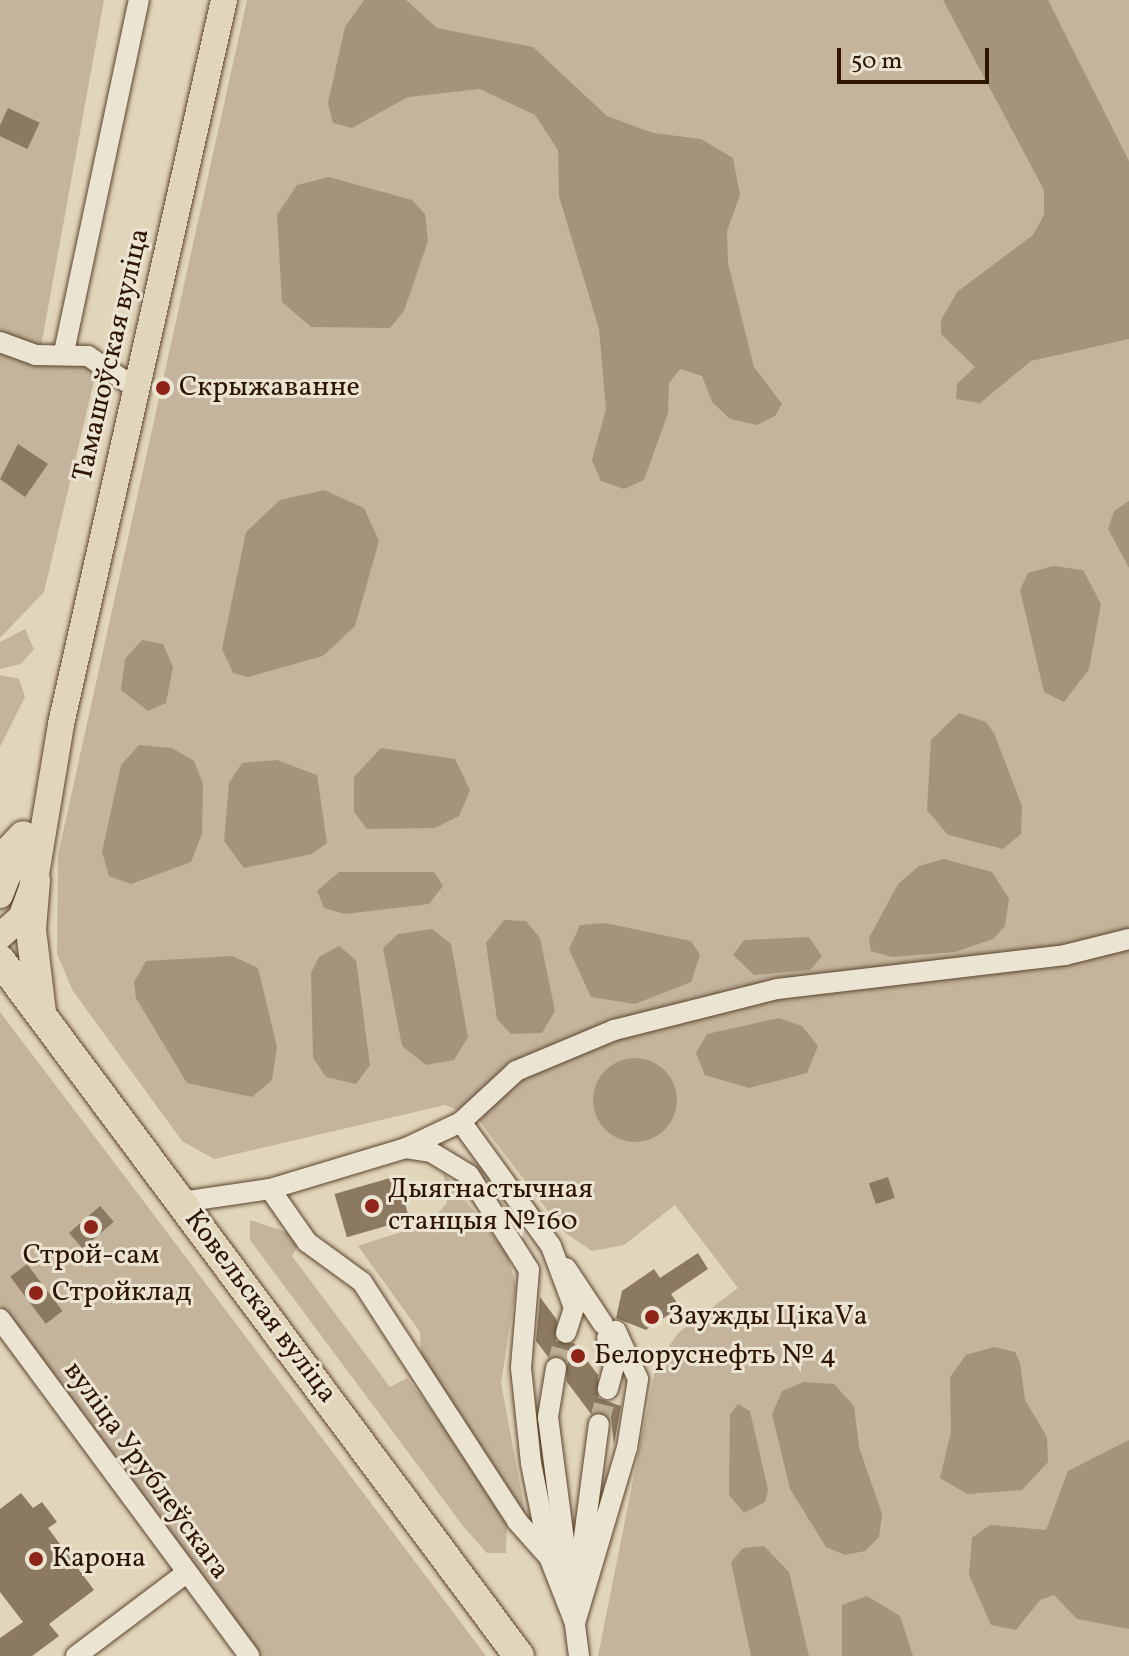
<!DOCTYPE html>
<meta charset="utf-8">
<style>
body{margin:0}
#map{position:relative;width:1129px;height:1656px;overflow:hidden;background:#e1d5ba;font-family:Vollkorn,serif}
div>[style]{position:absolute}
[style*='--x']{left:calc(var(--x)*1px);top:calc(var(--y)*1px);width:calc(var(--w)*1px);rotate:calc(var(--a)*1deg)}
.green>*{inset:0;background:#c3b49b}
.water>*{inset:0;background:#a4947b}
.round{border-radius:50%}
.building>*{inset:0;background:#8b7961;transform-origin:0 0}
.minor-tunnel>*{height:20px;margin-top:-10px;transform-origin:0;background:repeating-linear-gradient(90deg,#bdaf95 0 20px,transparent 0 30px)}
.roads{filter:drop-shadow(0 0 2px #5b452f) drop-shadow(0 0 2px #5b452f)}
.minor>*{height:20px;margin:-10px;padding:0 10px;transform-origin:10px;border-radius:10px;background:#ece4d2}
.major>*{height:26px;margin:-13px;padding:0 13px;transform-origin:13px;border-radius:13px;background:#e1d5ba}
.highway>*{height:30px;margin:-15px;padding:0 15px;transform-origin:15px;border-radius:15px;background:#e1d5ba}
.dots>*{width:22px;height:22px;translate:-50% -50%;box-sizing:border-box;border:4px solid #ece4d2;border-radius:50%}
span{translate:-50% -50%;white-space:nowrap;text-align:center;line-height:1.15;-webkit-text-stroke:6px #ece4d2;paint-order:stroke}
.street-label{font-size:28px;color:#2e1501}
.poi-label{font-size:28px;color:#2e1501}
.left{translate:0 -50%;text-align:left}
.scale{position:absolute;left:837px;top:48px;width:152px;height:36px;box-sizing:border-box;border:4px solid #2e1501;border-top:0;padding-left:10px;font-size:24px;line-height:28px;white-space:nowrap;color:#2e1501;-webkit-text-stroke:6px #ece4d2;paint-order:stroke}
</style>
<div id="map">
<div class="green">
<i style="clip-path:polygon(0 0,104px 0,40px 352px,97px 368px,44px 592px,0 638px)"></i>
<i style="clip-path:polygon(247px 0,1129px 0,1129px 1656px,598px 1656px,656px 1365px,678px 1333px,738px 1288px,675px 1205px,624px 1245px,592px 1251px,564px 1232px,477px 1118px,445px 1105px,214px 1159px,182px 1141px,73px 991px,57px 954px,58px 855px)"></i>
<i style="clip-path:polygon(25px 629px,34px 649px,21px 664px,0 669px,0 642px)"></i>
<i style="clip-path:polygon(0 675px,19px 679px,25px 697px,0 747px)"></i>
<i style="clip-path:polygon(0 1012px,154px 1215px,486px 1656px,261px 1656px,0 1306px)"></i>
<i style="clip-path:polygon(444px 1173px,507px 1253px,516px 1286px,501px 1383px,526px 1517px,421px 1358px,420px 1332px,358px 1246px,429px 1223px,447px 1203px)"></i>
<i style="clip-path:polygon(250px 1220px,289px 1233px,298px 1245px,292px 1256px,390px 1387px,407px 1378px,432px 1410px,507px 1523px,506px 1553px,487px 1553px,463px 1526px,250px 1240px)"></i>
</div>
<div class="water">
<i style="clip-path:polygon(364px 0,406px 0,437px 28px,533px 47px,607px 116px,653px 133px,701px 139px,733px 158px,740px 195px,727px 231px,728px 263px,754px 367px,782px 404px,775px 416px,757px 425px,730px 419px,712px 402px,702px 376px,680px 369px,669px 383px,668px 413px,644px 480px,624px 489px,601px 481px,592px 460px,606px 409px,599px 329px,559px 196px,558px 150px,535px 115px,480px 89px,408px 97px,352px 128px,333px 123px,328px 103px,345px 27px)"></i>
<i style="clip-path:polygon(943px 0,1048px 0,1129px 161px,1129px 339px,1031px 361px,980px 403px,956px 399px,957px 384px,975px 367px,941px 334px,941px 320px,957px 292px,1033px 235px,1044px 215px,1044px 190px)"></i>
<i style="clip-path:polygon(329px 177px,412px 200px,425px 214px,428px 241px,404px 311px,390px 328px,311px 327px,282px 302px,277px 215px,297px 185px)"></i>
<i style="clip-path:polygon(324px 490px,364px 508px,379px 541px,355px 626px,323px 656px,248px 677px,233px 673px,222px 649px,246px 532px,280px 500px)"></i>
<i style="clip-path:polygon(1129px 501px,1129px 568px,1108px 529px,1114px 511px)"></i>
<i style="clip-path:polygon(1053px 566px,1083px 570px,1101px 604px,1089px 669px,1064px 702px,1044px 692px,1020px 590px,1028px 573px)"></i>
<i style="clip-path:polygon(142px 640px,163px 644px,173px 667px,166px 703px,148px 711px,121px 690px,125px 659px)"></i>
<i style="clip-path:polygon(959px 713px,986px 722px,994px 733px,1022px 806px,1021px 834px,1003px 849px,948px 835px,927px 810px,931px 740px)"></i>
<i style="clip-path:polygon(139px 745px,172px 748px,194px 761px,203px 784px,202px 834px,191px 862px,131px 884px,109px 876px,102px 852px,121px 765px)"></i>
<i style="clip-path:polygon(381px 748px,455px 759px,470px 790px,459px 816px,435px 828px,367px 829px,354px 812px,354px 777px)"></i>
<i style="clip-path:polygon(277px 760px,317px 775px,327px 843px,312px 854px,244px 868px,224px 841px,229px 783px,242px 763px)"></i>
<i style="clip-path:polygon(944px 859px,992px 872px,1009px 899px,1005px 926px,993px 939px,955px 952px,892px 957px,871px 951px,869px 938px,898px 884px,919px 866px)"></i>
<i style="clip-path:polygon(339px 872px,434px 872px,443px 886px,429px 904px,345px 914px,324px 908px,317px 891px)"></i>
<i style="clip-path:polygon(504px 920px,526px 921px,540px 938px,555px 1011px,542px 1033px,511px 1034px,497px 1019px,486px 943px)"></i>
<i style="clip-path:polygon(605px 923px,691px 941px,700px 955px,691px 982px,635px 1004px,591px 997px,569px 949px,580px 925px)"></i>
<i style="clip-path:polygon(432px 929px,451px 944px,468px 1037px,454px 1060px,426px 1065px,402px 1046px,383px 948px,398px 934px)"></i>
<i style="clip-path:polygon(809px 937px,822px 956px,810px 970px,754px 975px,733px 955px,744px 940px)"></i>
<i style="clip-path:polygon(339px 946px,356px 960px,370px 1065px,356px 1084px,326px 1077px,313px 1058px,311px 973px,319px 957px)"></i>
<i style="clip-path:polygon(232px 956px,258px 968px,277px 1047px,272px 1080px,252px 1097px,187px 1083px,136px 998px,134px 982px,146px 961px)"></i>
<i style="clip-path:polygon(779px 1018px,802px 1026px,818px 1046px,807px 1073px,749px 1088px,705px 1075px,696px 1053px,707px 1034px)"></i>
<i class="round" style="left:593px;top:1058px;width:84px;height:84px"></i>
<i style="clip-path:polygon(994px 1347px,1015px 1352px,1020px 1363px,1025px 1400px,1047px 1437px,1048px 1462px,1022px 1490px,967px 1494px,940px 1478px,951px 1432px,950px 1377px,966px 1355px)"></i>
<i style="clip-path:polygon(804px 1382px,834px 1384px,854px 1406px,859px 1447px,882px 1514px,879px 1537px,865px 1551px,845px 1555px,826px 1547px,790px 1489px,772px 1414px,782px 1391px)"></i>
<i style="clip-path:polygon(738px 1404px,750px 1411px,768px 1490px,765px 1502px,744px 1513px,729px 1495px,730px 1415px)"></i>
<i style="clip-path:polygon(1129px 1440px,1129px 1629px,1077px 1619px,1054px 1595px,1040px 1600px,1016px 1630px,991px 1625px,969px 1575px,972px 1538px,990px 1525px,1046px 1530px,1068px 1471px)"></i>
<i style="clip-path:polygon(764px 1546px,789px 1572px,809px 1656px,751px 1656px,731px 1562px,743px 1548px)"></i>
<i style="clip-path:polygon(867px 1596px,900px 1616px,913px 1656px,842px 1656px,842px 1605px)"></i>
</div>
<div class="building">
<i style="left:8px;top:108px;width:35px;height:29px;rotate:25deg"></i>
<i style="clip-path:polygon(18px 444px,48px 464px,25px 497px,0 479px)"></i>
<i style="left:397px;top:1176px;width:45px;height:65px;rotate:74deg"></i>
<i style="left:888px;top:1177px;width:22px;height:20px;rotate:72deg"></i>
<i style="left:100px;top:1206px;width:21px;height:41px;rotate:49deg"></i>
<i style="clip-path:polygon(698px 1253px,708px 1269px,671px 1294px,680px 1307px,646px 1330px,616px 1318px,622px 1291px,654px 1269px,660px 1278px)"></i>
<i style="left:27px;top:1264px;width:59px;height:21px;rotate:53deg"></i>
<i style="clip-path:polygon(540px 1297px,557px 1320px,556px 1341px,574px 1343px,598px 1375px,598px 1398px,621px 1406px,614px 1445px,611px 1418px,591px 1414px,567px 1382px,565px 1358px,549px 1358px,536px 1341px)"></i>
<i style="clip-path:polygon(21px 1493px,33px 1508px,42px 1502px,57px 1522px,48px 1528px,94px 1590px,49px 1624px,59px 1636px,32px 1656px,0 1656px,0 1638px,23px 1622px,0 1592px,0 1509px)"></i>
</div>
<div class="minor-tunnel">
<i style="--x:556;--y:1368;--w:36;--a:-74"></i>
<i style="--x:599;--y:1424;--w:36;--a:-76"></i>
</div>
<div class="roads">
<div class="minor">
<i style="--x:0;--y:342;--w:37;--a:20"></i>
<i style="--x:35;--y:355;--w:53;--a:1.1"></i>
<i style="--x:88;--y:356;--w:59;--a:34"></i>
<i style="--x:64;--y:352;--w:360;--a:-78"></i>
<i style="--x:461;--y:1122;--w:153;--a:54"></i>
<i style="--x:551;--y:1246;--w:66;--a:69.6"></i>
<i style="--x:574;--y:1308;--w:26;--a:108"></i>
<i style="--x:406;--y:1148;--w:25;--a:9"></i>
<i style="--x:431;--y:1152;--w:44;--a:31.2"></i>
<i style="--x:469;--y:1175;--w:112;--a:57.7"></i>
<i style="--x:529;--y:1270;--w:98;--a:94.7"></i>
<i style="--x:521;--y:1368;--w:96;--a:84"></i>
<i style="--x:531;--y:1463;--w:98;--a:78.8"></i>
<i style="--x:550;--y:1559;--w:69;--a:68.7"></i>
<i style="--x:270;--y:1189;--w:65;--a:55.1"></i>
<i style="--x:307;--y:1242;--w:68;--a:36"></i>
<i style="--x:362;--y:1282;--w:285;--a:57"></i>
<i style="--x:517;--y:1521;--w:47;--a:48.5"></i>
<i style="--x:182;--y:1202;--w:89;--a:-8.4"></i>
<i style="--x:270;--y:1189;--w:142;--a:-16.8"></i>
<i style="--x:406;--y:1148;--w:61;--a:-25.3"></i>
<i style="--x:461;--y:1122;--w:75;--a:-42.8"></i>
<i style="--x:516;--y:1071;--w:106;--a:-22.7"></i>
<i style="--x:614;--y:1030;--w:168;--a:-14.1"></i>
<i style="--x:777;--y:989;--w:290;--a:-6.7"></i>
<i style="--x:1065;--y:955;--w:66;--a:-14"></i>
<i style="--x:566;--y:1268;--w:67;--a:56.5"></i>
<i style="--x:0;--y:1319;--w:419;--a:53.5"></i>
<i style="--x:607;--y:1338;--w:29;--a:76"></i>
<i style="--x:614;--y:1366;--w:24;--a:105"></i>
<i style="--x:556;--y:1368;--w:50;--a:99.3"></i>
<i style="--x:548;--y:1417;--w:241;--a:82.6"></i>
<i style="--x:579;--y:1575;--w:152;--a:-82.5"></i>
<i style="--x:575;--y:1623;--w:183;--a:-73.5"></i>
<i style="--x:627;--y:1448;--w:70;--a:-80.9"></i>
<i style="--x:638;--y:1379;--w:53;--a:-114.6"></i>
<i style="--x:76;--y:1656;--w:138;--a:-37"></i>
</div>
<div class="major">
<i style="--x:0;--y:895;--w:58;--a:-68.7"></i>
<i style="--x:0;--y:936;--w:28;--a:-41"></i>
<i style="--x:21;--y:918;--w:40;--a:-69.8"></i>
<i style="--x:35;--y:880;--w:158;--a:-80.5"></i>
<i style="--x:61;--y:724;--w:742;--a:-77.31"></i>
</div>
<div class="highway">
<i style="--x:0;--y:861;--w:34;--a:-47"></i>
<i style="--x:35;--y:880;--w:50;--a:94.6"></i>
<i style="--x:31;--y:930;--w:84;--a:83.1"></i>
<i style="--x:0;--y:960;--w:868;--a:53.29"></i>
</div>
</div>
<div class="dots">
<i style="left:163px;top:388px;background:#8f2418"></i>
<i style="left:372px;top:1206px;background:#8f2418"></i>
<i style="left:91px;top:1227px;background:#8f2418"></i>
<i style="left:36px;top:1293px;background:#8f2418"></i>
<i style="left:652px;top:1317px;background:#8f2418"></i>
<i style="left:578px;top:1356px;background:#8f2418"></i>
<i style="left:36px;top:1559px;background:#8f2418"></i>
</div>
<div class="street-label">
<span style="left:112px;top:355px;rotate:-77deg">Тамашоўская вуліца</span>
<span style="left:260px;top:1307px;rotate:53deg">Ковельская вуліца</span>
<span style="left:146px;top:1471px;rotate:54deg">вуліца Урублеўскага</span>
</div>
<div class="poi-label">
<span class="left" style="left:179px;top:388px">Скрыжаванне</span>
<span class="left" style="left:388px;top:1206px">Дыягнастычная<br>станцыя №160</span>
<span style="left:91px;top:1256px">Строй-сам</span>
<span class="left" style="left:52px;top:1293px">Стройклад</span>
<span class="left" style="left:668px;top:1317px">Заужды ЦікаVа</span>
<span class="left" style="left:594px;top:1356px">Белоруснефть № 4</span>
<span class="left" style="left:52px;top:1559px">Карона</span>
</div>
<div class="scale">50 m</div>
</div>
